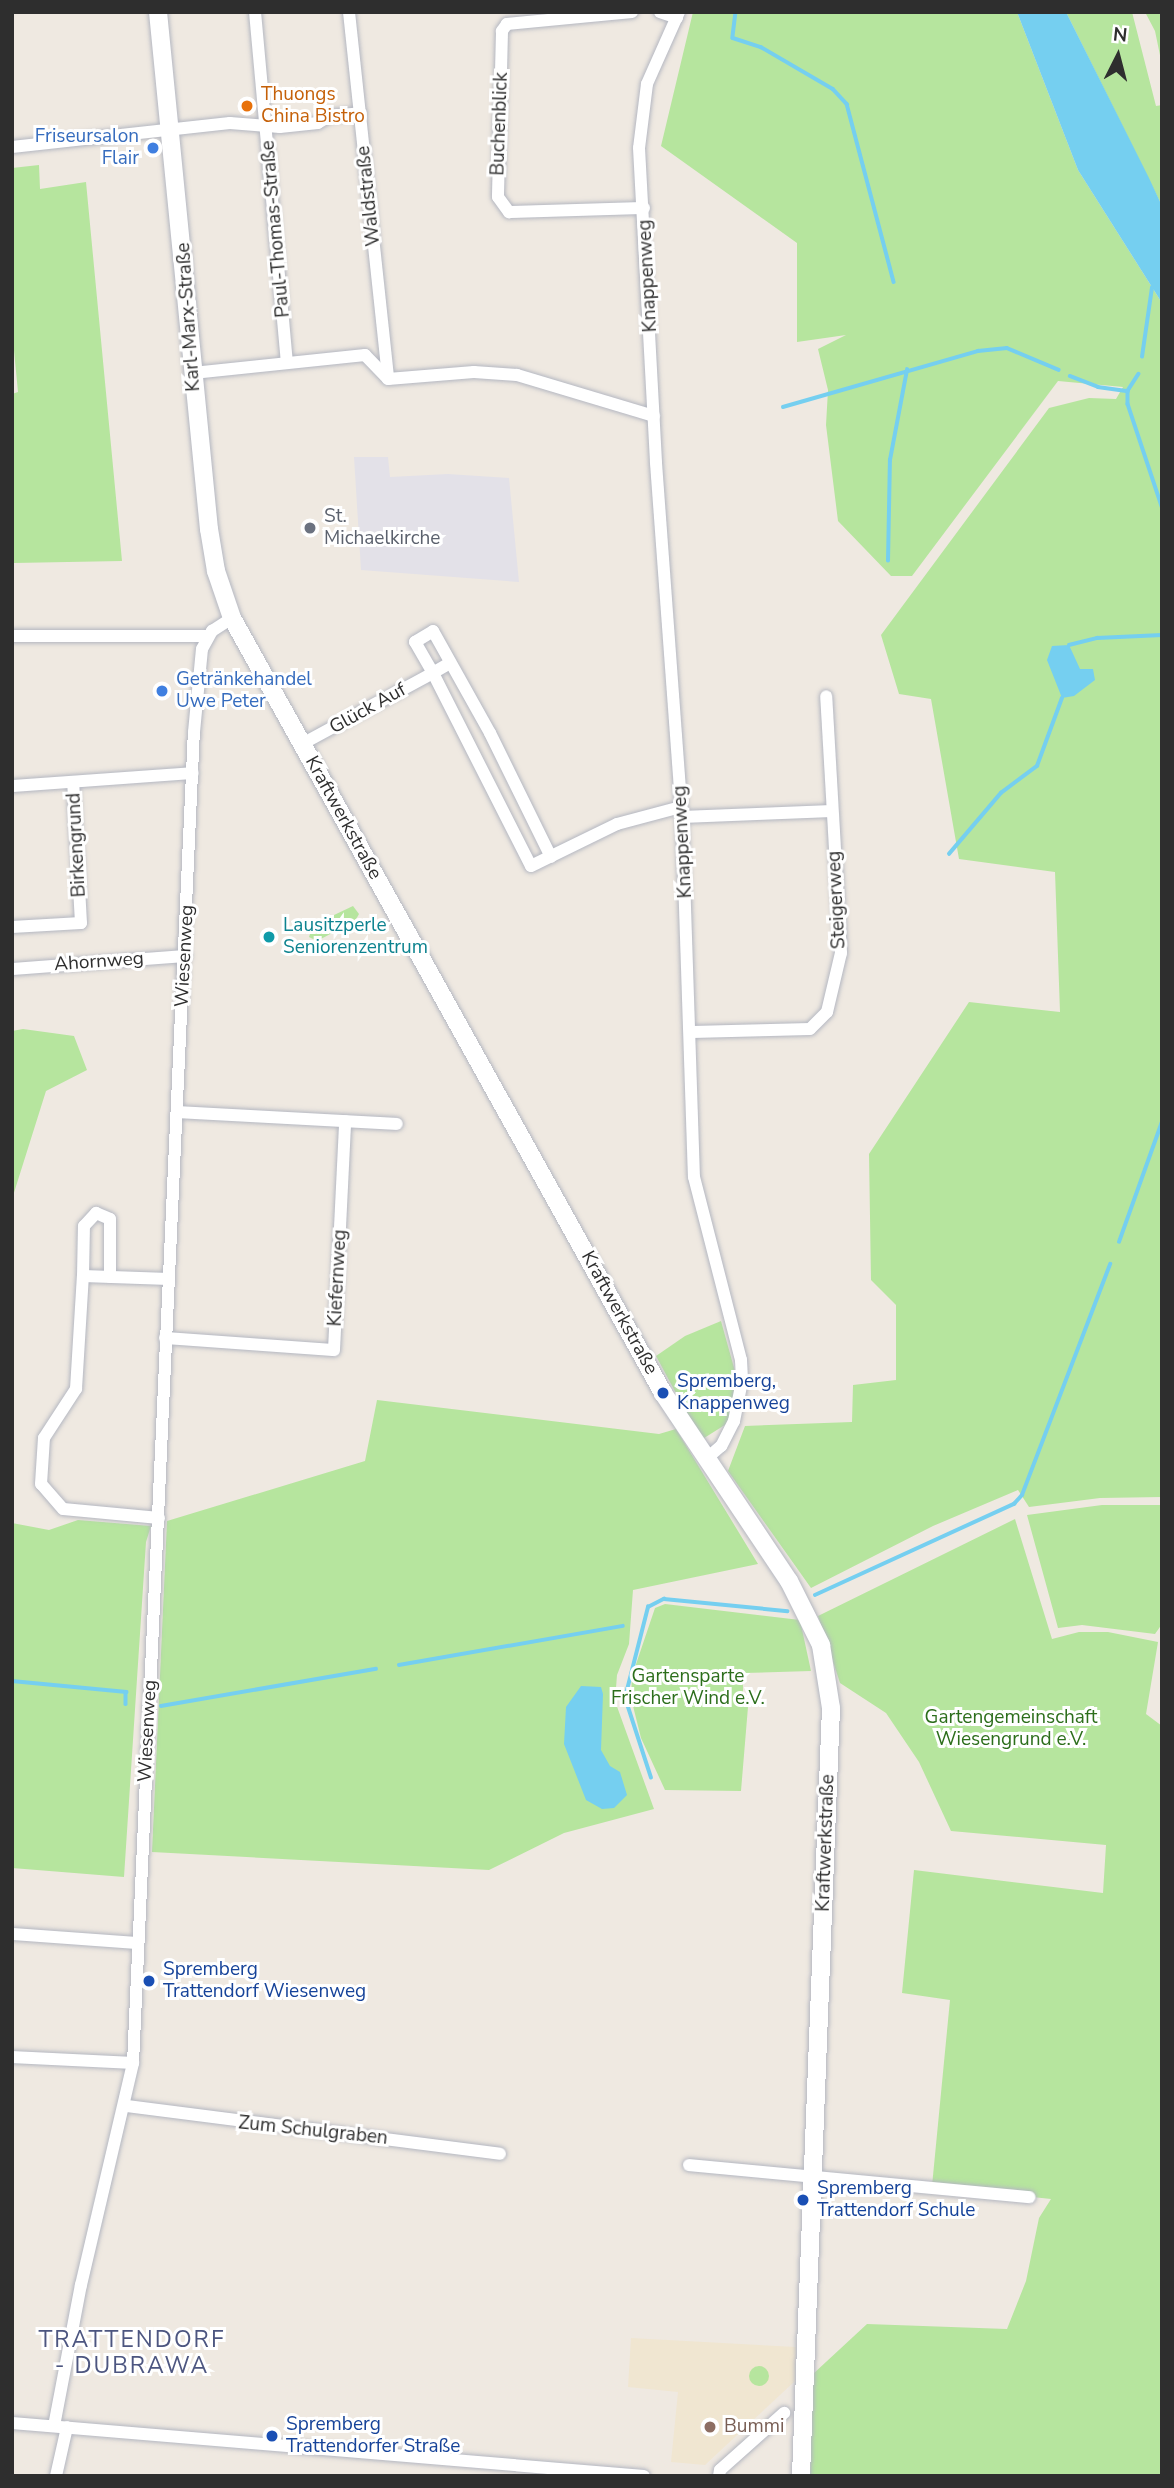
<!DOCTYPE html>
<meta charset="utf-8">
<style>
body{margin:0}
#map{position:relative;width:1174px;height:2488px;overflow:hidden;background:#efe9e1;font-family:"Nunito Sans",sans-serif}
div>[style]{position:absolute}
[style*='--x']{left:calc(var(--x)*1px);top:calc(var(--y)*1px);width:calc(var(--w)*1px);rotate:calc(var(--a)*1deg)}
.industrial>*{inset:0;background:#e3e1e8}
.education>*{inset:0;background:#f0e6d1}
.green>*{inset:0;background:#b6e59e}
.round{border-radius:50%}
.water>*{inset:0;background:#75cff0}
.stream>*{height:3.5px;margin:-1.75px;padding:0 1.75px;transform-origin:1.75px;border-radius:1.75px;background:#75cff0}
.roads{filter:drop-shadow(0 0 2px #b4b7c1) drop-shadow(0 0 2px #b4b7c1)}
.minor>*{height:12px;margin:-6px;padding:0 6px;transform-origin:6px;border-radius:6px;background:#fff}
.secondary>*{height:18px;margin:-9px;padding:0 9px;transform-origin:9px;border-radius:9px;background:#fff}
.dots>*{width:19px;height:19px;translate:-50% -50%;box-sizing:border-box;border:4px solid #fff;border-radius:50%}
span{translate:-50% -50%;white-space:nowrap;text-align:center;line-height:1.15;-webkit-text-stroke:6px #fff;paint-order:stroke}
.food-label{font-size:19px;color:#c56008}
.left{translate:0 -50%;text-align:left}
.street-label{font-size:19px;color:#2e2e2e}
.shop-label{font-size:19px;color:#366cbe}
.right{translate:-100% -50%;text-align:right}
.worship-label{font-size:19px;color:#5b616d}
.culture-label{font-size:19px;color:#0d838f}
.transit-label{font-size:19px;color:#164399}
.park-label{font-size:19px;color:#2c6e1b}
.education-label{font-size:19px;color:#785e54}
.quarter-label{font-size:23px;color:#4d5680;letter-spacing:2px}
.frame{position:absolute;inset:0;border:14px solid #2e2e2e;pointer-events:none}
.north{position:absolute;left:1083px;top:21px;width:70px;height:70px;-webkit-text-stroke:5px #fff;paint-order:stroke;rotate:6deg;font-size:19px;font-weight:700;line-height:28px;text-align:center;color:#2e2e2e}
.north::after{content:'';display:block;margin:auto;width:24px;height:32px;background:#2e2e2e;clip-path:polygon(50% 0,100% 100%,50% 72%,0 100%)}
</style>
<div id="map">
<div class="industrial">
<i style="clip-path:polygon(354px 457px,388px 457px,390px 477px,448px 474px,509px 478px,519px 582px,361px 570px)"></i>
</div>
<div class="education">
<i style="clip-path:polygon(631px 2338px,796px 2347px,795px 2381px,705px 2465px,671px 2462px,678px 2392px,628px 2387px)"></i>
</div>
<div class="green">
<i style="clip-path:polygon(693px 12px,1017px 12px,1078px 170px,1162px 303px,1162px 1497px,1100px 1498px,1029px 1507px,1018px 1490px,933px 1526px,811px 1588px,728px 1471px,745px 1426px,852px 1422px,853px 1385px,896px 1380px,896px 1305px,871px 1280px,869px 1154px,969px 1002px,1060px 1012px,1055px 872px,959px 859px,931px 699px,899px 694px,881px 635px,1049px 408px,1089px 398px,1116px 399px,1123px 387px,1058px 381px,912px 576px,891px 576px,838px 521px,826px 425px,828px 390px,818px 349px,846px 335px,797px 342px,797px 243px,661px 146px)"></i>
<i style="clip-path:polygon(1066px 12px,1132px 12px,1156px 106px,1162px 105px,1162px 206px)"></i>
<i style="clip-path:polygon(1145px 12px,1162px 12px,1162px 65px,1155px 31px)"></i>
<i style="clip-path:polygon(39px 165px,40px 189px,86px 182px,122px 561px,14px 563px,12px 394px,18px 392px,12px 330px,12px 168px)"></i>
<i style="clip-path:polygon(353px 906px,359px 914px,355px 921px,317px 941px,309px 937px,313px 925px)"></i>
<i style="clip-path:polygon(23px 1029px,74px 1036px,87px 1070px,46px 1091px,12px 1199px,12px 1031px)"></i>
<i style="clip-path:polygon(721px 1321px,738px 1382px,728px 1423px,701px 1440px,656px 1356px,685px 1336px)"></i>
<i style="clip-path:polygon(377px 1400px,659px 1434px,676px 1429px,758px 1564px,633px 1590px,629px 1644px,617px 1675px,615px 1701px,654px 1809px,564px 1833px,489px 1870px,152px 1852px,167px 1521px,365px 1461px)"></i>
<i style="clip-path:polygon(1102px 1505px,1162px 1505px,1162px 1624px,1155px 1634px,1082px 1625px,1058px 1628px,1027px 1515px)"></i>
<i style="clip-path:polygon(1015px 1519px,1052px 1639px,1079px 1632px,1108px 1632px,1158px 1642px,1146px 1714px,1162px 1726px,1162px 2476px,810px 2476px,813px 2374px,867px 2324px,1007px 2329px,1026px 2281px,1039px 2218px,1051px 2199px,932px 2186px,950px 2000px,902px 1993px,914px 1870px,1103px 1893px,1106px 1845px,951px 1831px,919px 1762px,886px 1713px,840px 1683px,818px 1616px)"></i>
<i style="clip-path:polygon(78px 1520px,151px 1526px,146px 1542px,124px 1877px,12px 1868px,12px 1523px,49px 1530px)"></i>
<i style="clip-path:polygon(665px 1604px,800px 1620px,811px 1671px,743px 1673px,743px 1706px,748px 1707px,741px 1791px,665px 1790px,641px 1738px,631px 1698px,632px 1676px,655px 1608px)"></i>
<i class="round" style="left:749px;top:2366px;width:20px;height:20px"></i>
</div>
<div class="water">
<i style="clip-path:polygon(1017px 12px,1066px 12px,1149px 178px,1162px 206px,1162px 303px,1078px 170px)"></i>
<i style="clip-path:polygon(1069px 645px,1080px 669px,1093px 669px,1095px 680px,1074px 696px,1062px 698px,1047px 660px,1052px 646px)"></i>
<i style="clip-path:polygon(581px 1686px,601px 1687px,603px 1694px,601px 1750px,610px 1766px,620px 1772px,627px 1795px,614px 1808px,602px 1809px,586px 1800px,564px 1744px,566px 1707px)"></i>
</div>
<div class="stream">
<i style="--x:736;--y:12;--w:26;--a:97"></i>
<i style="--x:733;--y:38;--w:29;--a:18"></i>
<i style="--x:761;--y:47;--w:83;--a:30.3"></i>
<i style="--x:833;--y:89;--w:21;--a:47"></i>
<i style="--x:847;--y:104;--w:184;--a:75.2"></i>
<i style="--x:1142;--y:357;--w:70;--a:-81.8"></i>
<i style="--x:1139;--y:374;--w:20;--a:123"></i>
<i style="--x:1128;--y:391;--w:13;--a:90"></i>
<i style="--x:1128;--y:404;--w:108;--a:71.6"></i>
<i style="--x:1070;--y:376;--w:30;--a:21"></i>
<i style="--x:1098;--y:387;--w:30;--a:8"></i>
<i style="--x:783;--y:407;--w:203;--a:-16"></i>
<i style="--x:978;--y:351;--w:29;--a:-6"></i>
<i style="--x:1007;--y:348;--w:56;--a:22.9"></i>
<i style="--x:888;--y:561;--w:101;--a:-88.9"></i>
<i style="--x:890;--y:460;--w:92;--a:-79.3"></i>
<i style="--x:1069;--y:645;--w:29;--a:-14"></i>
<i style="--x:1097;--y:638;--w:65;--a:-2.6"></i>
<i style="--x:949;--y:854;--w:80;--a:-49.6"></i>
<i style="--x:1001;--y:793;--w:45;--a:-36.9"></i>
<i style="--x:1037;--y:766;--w:72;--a:-69.8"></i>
<i style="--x:1119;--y:1242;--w:127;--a:-70.3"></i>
<i style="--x:815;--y:1595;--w:219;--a:-24.6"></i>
<i style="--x:1014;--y:1504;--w:12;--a:-48"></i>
<i style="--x:1022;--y:1495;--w:247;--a:-69.1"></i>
<i style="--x:399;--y:1665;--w:227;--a:-9.9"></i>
<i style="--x:12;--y:1681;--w:115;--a:5.5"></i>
<i style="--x:126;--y:1692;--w:12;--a:90"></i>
<i style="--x:161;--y:1706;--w:218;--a:-9.8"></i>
<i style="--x:651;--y:1778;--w:84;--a:-108"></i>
<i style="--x:625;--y:1698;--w:94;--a:-75.8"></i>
<i style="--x:648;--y:1607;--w:18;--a:-27"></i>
<i style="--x:664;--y:1599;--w:124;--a:5.6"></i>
</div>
<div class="roads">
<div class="minor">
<i style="--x:255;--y:12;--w:352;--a:84.8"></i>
<i style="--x:349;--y:12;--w:369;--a:83.9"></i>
<i style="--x:632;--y:12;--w:126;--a:174.5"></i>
<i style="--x:507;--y:24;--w:9;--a:126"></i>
<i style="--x:502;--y:31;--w:166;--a:91.4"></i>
<i style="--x:498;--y:197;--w:19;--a:54"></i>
<i style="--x:509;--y:212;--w:135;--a:-1.7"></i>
<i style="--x:660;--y:12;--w:18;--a:19"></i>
<i style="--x:679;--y:12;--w:79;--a:114"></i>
<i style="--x:647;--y:84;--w:64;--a:97.1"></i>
<i style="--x:639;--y:148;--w:315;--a:86.9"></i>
<i style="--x:656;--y:463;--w:355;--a:85.8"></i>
<i style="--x:682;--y:817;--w:360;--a:88.1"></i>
<i style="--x:694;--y:1177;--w:189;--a:75.6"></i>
<i style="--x:741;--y:1360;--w:21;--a:87"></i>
<i style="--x:742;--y:1381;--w:41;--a:101.3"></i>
<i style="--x:734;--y:1421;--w:28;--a:117"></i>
<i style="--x:721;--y:1446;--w:21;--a:139"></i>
<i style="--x:12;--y:147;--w:219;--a:-6.3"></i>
<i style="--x:230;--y:123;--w:50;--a:4.6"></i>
<i style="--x:280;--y:127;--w:38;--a:-6"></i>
<i style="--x:318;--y:123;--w:13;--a:-32"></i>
<i style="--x:329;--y:116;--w:32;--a:-5"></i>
<i style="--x:193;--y:373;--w:173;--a:-6"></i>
<i style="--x:365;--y:355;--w:33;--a:46"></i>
<i style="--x:388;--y:379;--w:86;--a:-4.7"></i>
<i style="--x:474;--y:372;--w:43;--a:4"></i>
<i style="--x:517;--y:375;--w:143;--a:16.7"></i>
<i style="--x:12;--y:636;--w:196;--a:0"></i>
<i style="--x:450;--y:663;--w:20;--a:150"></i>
<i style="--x:433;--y:673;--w:36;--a:-120"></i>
<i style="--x:415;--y:642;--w:21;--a:-31"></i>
<i style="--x:433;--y:631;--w:117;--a:60.8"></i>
<i style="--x:490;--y:733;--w:138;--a:63.8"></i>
<i style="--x:302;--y:744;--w:149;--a:-28.5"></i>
<i style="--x:433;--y:673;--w:216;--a:63.1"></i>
<i style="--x:531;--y:866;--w:96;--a:-26"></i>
<i style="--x:617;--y:824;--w:66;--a:-14.9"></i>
<i style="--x:12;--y:786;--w:181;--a:-4.1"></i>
<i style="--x:682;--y:817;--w:150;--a:-2.3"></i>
<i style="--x:12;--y:927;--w:69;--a:-3.3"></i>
<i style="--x:81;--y:923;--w:141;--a:-93.2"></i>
<i style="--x:12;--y:969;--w:174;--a:-4.3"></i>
<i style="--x:692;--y:1032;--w:118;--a:-1.5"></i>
<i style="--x:810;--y:1029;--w:24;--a:-45"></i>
<i style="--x:827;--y:1012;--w:61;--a:-76.7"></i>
<i style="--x:841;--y:953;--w:257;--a:-93.3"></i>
<i style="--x:178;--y:1112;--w:219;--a:3.1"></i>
<i style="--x:83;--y:1276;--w:50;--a:-88.9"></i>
<i style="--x:84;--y:1226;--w:18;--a:-47"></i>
<i style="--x:96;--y:1213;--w:15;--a:23"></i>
<i style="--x:110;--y:1219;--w:58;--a:90"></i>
<i style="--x:165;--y:1338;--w:169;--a:4.1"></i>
<i style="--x:334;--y:1350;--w:229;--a:-87.2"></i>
<i style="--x:159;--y:1518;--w:96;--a:-174.6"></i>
<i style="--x:63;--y:1509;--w:33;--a:-131"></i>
<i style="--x:41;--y:1484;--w:46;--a:-86.3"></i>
<i style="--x:44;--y:1438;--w:59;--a:-56.9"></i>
<i style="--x:76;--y:1389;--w:113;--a:-86.5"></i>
<i style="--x:83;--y:1276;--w:86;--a:2"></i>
<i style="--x:12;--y:1934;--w:126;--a:4.1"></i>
<i style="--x:12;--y:2057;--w:121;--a:2.8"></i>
<i style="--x:127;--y:2106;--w:376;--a:7.3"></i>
<i style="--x:689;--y:2165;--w:342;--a:5.4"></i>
<i style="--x:12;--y:2423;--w:634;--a:4.79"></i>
<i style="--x:54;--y:2426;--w:144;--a:-79.2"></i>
<i style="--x:81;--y:2285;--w:228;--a:-76.8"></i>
<i style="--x:133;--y:2063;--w:1332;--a:-87.38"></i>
<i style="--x:194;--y:732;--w:83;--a:-84.5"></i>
<i style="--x:202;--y:649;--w:21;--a:-61"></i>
<i style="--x:212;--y:631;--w:24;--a:-33"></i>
<i style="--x:56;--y:2476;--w:50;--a:-77.3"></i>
<i style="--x:719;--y:2476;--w:6;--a:-81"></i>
<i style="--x:720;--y:2470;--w:86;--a:-41.7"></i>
</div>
<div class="secondary">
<i style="--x:158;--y:12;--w:520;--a:84.37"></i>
<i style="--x:209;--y:529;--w:43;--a:80.5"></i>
<i style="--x:216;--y:571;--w:50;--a:71.2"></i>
<i style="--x:232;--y:618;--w:887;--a:60.92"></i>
<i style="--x:663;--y:1393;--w:226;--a:56.2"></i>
<i style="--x:789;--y:1581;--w:72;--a:63.4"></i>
<i style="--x:821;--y:1645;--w:64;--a:81"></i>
<i style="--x:831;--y:1708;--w:769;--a:92.24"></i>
</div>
</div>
<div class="dots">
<i style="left:247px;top:106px;background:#e8710a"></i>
<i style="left:153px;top:148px;background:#3f7fe0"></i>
<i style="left:310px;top:528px;background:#6b7280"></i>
<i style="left:162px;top:691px;background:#3f7fe0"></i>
<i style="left:269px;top:937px;background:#0f9aa8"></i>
<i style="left:663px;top:1393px;background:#1a4fb4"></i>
<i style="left:149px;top:1981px;background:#1a4fb4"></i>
<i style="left:803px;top:2200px;background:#1a4fb4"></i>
<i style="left:710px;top:2427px;background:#8d6e63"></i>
<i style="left:272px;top:2436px;background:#1a4fb4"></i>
</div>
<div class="food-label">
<span class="left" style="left:261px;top:106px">Thuongs<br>China Bistro</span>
</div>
<div class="street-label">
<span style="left:500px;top:124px;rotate:-88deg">Buchenblick</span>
<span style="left:369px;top:196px;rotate:-96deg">Waldstraße</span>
<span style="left:276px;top:229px;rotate:-95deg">Paul-Thomas-Straße</span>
<span style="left:648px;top:276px;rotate:-93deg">Knappenweg</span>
<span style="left:189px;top:317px;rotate:-94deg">Karl-Marx-Straße</span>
<span style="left:368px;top:709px;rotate:-29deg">Glück Auf</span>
<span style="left:343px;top:818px;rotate:61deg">Kraftwerkstraße</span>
<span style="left:683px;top:842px;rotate:-93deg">Knappenweg</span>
<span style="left:77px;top:845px;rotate:-93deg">Birkengrund</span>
<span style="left:837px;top:900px;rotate:-93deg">Steigerweg</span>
<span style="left:185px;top:956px;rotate:-87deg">Wiesenweg</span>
<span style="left:99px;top:962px;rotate:-4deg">Ahornweg</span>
<span style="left:338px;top:1278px;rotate:-87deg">Kiefernweg</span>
<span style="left:619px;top:1313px;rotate:61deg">Kraftwerkstraße</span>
<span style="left:148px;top:1731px;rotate:-87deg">Wiesenweg</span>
<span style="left:826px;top:1843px;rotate:-88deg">Kraftwerkstraße</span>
<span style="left:313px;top:2131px;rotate:6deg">Zum Schulgraben</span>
</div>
<div class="shop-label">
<span class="right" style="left:139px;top:148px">Friseursalon<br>Flair</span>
<span class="left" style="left:176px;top:691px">Getränkehandel<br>Uwe Peter</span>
</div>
<div class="worship-label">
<span class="left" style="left:324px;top:528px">St.<br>Michaelkirche</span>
</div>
<div class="culture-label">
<span class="left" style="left:283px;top:937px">Lausitzperle<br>Seniorenzentrum</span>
</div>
<div class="transit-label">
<span class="left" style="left:677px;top:1393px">Spremberg,<br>Knappenweg</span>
<span class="left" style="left:163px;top:1981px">Spremberg<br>Trattendorf Wiesenweg</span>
<span class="left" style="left:817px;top:2200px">Spremberg<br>Trattendorf Schule</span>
<span class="left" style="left:286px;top:2436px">Spremberg<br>Trattendorfer Straße</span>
</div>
<div class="park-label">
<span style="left:688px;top:1688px">Gartensparte<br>Frischer Wind e.V.</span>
<span style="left:1011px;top:1729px">Gartengemeinschaft<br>Wiesengrund e.V.</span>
</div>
<div class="education-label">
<span class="left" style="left:724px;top:2427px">Bummi</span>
</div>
<div class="quarter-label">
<span style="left:132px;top:2353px">TRATTENDORF<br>- DUBRAWA</span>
</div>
<div class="frame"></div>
<div class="north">N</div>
</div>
